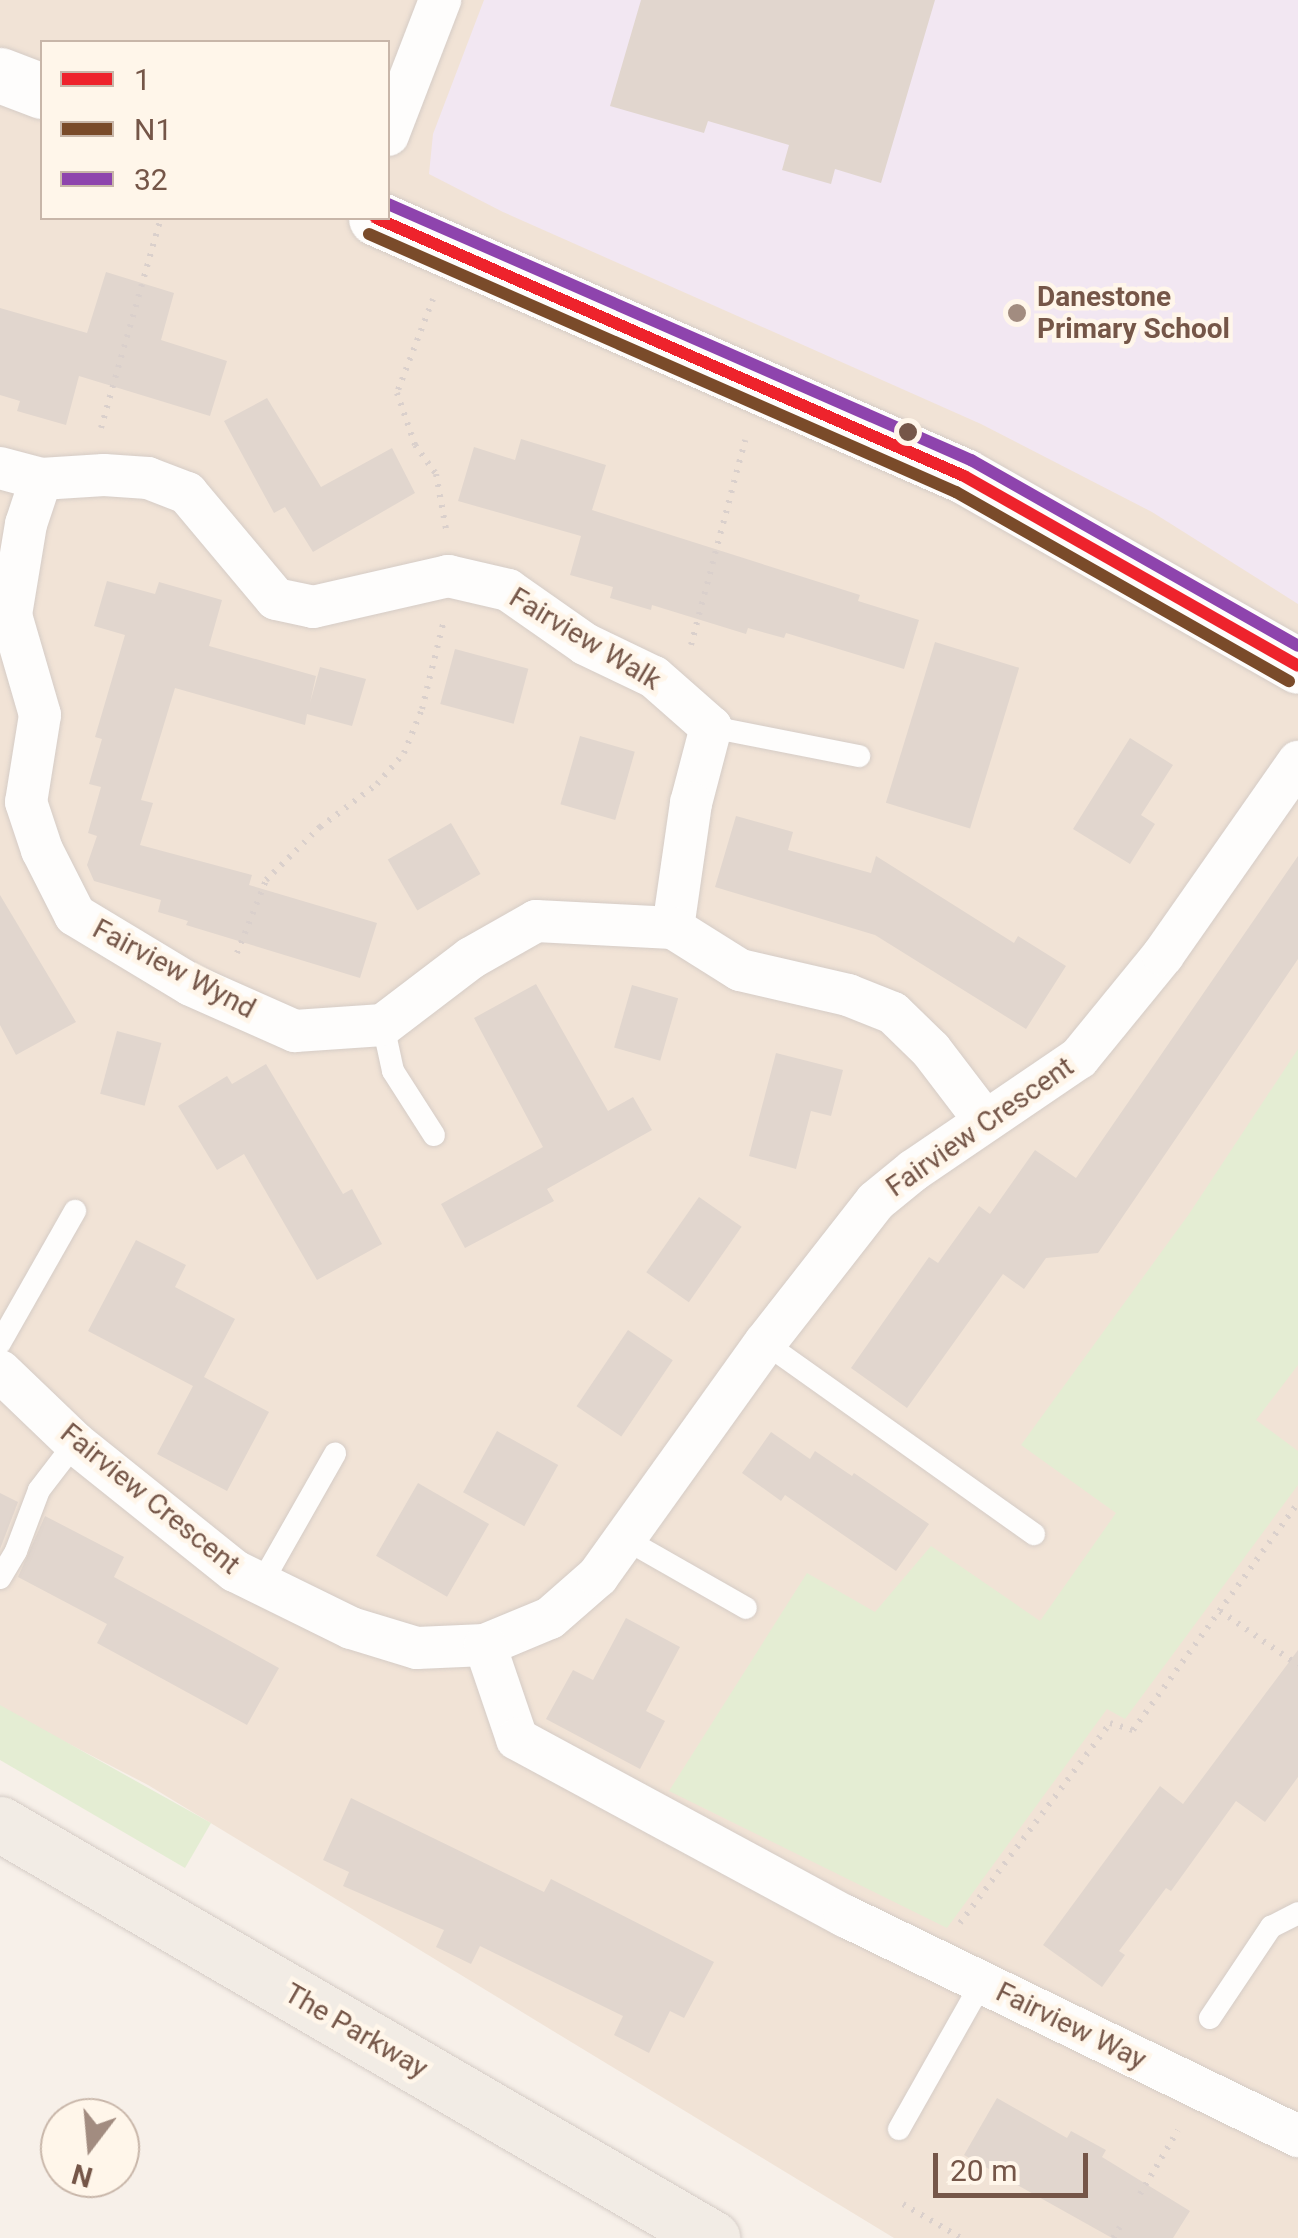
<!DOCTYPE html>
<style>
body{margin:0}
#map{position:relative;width:1298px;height:2238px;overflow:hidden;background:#f7f0e9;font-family:Roboto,sans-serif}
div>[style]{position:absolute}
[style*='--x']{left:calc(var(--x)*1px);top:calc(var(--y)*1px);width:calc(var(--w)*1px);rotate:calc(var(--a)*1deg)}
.residential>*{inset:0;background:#f1e3d6}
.education>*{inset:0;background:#f2e7f2}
.green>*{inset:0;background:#e4edd3}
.building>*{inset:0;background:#e1d6ce;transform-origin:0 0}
.path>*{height:6px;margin-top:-3px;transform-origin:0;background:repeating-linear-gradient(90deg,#dad0cc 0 2.5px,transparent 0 10.5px)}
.roads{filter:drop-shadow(0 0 2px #d5ccc6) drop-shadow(0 0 2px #d5ccc6)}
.lane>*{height:22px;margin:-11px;padding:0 11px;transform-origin:11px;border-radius:11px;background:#fefdfc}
.street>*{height:42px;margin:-21px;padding:0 21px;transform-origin:21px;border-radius:21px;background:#fefdfc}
.secondary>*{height:55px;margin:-27.5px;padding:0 27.5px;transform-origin:27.5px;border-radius:27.5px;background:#fefdfc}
.primary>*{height:55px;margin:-27.5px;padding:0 27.5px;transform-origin:27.5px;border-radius:27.5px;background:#f2ece5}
.bus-1>*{height:12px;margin:-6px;padding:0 6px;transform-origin:6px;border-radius:6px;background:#ee232c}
.bus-2>*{height:12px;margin:-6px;padding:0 6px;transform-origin:6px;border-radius:6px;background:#7a4b2a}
.bus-3>*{height:12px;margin:-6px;padding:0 6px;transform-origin:6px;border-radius:6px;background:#8e44ad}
.dots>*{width:28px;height:28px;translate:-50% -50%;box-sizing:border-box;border:5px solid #fff6ea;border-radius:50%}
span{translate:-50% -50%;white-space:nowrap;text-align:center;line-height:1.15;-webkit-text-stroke:9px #fff6ea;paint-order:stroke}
.poi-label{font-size:28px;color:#755648;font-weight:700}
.left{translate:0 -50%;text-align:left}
.street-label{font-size:28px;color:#755648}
.legend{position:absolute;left:40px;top:40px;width:350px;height:180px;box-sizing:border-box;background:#fff6ea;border:2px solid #c8b6a9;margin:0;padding:12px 18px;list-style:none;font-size:30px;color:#755648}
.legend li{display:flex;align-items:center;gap:20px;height:50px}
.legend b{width:50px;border:2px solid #c8b6a9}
.north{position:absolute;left:40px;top:2098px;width:100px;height:100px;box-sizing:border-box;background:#fff6ea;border:2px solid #c8b6a9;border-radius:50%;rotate:196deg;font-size:28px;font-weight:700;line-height:40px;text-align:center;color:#755648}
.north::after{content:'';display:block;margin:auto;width:35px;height:45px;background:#a28c80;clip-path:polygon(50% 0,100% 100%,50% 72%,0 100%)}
.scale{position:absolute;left:933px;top:2153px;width:155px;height:45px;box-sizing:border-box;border:5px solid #755648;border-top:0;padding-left:12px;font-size:30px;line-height:35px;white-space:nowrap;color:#755648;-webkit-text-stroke:8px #fff6ea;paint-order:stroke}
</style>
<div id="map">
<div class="residential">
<i style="clip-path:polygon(evenodd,0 0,1298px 0,1298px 2238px,894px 2238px,148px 1785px,0 1708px,0 0,42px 42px,388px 42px,388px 218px,42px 218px,42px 42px)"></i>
</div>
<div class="education">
<i style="clip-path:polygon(484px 0,1298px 0,1298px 604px,1152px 512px,981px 424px,503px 212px,429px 174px,433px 134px)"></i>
</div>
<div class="green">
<i style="clip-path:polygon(1298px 1049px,1298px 1365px,1256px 1420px,1298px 1451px,1298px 1485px,1125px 1719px,1107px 1709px,947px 1928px,669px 1791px,807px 1573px,875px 1612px,931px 1546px,1040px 1621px,1116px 1513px,1021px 1445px,1189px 1214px)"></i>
<i style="clip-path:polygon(0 1705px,211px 1823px,185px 1868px,0 1760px)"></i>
</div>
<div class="building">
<i style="clip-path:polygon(641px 0,935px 0,881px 183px,835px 169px,831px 184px,782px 170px,789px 145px,708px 121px,704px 133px,610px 106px)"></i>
<i style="clip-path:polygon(106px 272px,174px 293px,161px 340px,227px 361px,210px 416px,79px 376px,66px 425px,17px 411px,20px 401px,0 395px,0 308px,87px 333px)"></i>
<i style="clip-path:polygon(267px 398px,321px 487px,392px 448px,415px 493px,313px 552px,285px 507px,274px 513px,224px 421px)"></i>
<i style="clip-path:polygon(521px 439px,606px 465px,592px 510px,860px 595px,858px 601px,919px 620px,904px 669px,786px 633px,784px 638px,748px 628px,746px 634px,652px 605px,651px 610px,610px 598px,613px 587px,570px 575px,581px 536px,458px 501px,474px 447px,515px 460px)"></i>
<i style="clip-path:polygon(107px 581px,155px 594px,159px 582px,222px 600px,209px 646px,316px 676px,310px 703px,320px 667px,366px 679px,352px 726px,307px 714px,305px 725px,175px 688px,141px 800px,153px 803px,140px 845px,252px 875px,249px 885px,377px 923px,360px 978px,186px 925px,188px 921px,158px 912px,161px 900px,94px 881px,87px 865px,97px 836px,88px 833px,101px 787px,89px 784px,102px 739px,95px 737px,125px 635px,94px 626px)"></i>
<i style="left:935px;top:642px;width:88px;height:168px;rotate:17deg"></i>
<i style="left:455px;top:649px;width:76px;height:57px;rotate:15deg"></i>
<i style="left:580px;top:736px;width:57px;height:71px;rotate:16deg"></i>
<i style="clip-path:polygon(1130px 738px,1173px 765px,1141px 815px,1155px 824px,1130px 864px,1073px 829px)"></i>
<i style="clip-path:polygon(736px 816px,793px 832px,788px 850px,871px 873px,876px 856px,1014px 943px,1018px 936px,1066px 966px,1026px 1029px,875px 935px,715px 887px)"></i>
<i style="left:451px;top:823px;width:59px;height:73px;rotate:60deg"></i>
<i style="clip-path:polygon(1298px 856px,1298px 959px,1098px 1253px,1046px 1258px,1024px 1289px,1003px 1274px,907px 1408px,851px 1368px,929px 1257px,938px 1263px,979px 1206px,990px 1214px,1035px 1150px,1076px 1178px)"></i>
<i style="clip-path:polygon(0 895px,76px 1022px,16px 1055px,0 1025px)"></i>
<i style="clip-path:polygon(536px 984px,608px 1111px,633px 1097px,652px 1130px,547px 1189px,554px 1201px,465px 1248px,441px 1204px,543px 1147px,474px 1018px)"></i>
<i style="left:632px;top:985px;width:48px;height:65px;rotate:16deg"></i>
<i style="left:117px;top:1031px;width:46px;height:65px;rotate:15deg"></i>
<i style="clip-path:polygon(776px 1053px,843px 1070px,831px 1116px,811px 1111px,796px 1169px,749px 1156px)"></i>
<i style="clip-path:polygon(266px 1064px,343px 1194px,352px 1189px,382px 1244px,317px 1280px,244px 1154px,217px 1170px,178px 1106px,227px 1076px,232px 1084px)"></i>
<i style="left:699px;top:1197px;width:52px;height:92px;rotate:35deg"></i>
<i style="clip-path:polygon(136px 1240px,186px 1265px,175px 1287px,235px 1319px,204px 1377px,269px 1412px,227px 1491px,157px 1454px,193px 1386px,88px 1331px)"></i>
<i style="left:628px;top:1330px;width:54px;height:92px;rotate:34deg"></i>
<i style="left:497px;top:1431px;width:70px;height:70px;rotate:29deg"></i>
<i style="clip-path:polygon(771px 1432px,810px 1459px,815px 1451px,852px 1476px,854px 1473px,929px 1524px,896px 1571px,785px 1495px,781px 1501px,742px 1473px)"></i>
<i style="left:418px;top:1483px;width:82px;height:84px;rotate:30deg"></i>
<i style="clip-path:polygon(0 1493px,18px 1502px,0 1549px)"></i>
<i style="clip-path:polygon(45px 1516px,124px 1557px,114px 1577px,279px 1668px,247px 1725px,97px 1643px,107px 1624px,18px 1577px)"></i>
<i style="clip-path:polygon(626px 1618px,680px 1647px,646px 1711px,665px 1721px,640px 1769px,546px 1719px,573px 1670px,593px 1680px)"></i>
<i style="clip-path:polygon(1298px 1650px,1298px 1777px,1265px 1822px,1236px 1801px,1171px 1891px,1166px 1888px,1119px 1951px,1125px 1955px,1102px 1987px,1043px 1945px,1160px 1786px,1183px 1804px)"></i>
<i style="clip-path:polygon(351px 1798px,544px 1892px,551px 1879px,714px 1962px,684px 2018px,670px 2011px,649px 2053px,614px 2035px,623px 2016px,480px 1946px,471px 1964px,436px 1947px,444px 1930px,343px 1886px,349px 1872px,323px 1860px)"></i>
<i style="clip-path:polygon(997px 2098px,1067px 2138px,1071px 2131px,1106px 2150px,1102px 2157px,1190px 2211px,1173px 2238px,1112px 2238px,964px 2155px)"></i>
</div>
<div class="path">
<i style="--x:433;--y:299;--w:101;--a:111"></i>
<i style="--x:397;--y:393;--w:55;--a:70.9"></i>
<i style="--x:415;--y:445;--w:36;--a:54"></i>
<i style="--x:436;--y:474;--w:56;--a:79.7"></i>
<i style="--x:101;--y:428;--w:218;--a:-74.1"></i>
<i style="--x:691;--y:645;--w:212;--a:-75.2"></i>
<i style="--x:237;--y:953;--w:79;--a:-68.3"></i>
<i style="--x:266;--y:880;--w:76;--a:-44.5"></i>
<i style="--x:320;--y:827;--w:71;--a:-37"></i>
<i style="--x:377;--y:784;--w:41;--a:-48.9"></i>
<i style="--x:404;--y:753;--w:48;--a:-67.8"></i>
<i style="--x:422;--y:709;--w:88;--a:-76.1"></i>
<i style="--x:1220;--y:1611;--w:95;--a:34.7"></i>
<i style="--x:960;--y:1923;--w:250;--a:-53.1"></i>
<i style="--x:1110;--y:1723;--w:24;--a:17"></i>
<i style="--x:1133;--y:1730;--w:281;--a:-54"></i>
<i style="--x:1140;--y:2194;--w:74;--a:-59.3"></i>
<i style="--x:903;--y:2204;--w:67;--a:30.4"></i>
<i style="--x:1113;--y:2238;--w:13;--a:-58"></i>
</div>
<div class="roads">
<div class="lane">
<i style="--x:711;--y:727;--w:151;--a:11.1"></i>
<i style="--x:383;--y:1025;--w:47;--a:77.7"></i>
<i style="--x:393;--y:1071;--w:76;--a:57.4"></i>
<i style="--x:0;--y:1343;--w:152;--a:-60.4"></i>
<i style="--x:765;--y:1343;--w:330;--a:35.4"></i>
<i style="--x:625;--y:1539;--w:139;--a:29.7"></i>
<i style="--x:0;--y:1578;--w:31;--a:-59"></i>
<i style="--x:16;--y:1551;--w:65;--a:-69.3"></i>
<i style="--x:39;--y:1490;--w:59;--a:-52.5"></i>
<i style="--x:261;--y:1584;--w:150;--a:-60.4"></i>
<i style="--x:1210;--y:2018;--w:110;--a:-56.2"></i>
<i style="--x:1271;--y:1927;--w:30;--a:-27"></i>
<i style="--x:899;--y:2129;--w:169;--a:-60.5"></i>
</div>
<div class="street">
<i style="--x:388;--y:135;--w:145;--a:-68.9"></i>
<i style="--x:0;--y:468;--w:42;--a:15"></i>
<i style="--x:41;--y:479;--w:63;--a:-3.6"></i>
<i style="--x:104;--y:475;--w:44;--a:3.9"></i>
<i style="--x:148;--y:478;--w:42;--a:21"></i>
<i style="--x:187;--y:493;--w:138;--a:50"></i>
<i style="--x:276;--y:599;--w:38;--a:12"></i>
<i style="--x:313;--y:607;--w:139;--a:-12.9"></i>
<i style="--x:448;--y:576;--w:62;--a:13.1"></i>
<i style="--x:508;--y:590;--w:94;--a:35"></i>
<i style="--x:585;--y:644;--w:76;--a:25.6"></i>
<i style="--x:654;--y:677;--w:76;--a:41.3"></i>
<i style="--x:711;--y:727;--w:79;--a:104.7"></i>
<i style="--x:691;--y:803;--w:126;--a:98.2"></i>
<i style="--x:41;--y:479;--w:47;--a:108.4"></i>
<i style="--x:26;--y:524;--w:92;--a:99.4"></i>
<i style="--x:11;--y:615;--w:104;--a:73.8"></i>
<i style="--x:40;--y:715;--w:88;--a:99.1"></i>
<i style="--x:26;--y:802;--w:51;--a:71.6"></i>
<i style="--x:42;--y:850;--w:73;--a:63.1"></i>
<i style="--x:75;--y:915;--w:135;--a:31.1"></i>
<i style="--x:191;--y:985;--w:114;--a:23.9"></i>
<i style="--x:295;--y:1031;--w:88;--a:-3.9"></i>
<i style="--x:383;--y:1025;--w:111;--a:-37.3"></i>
<i style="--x:471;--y:958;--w:75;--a:-29.6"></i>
<i style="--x:536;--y:921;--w:137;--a:2.9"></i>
<i style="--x:673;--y:928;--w:79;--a:32.1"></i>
<i style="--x:740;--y:970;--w:111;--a:13"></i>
<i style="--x:848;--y:995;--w:48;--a:21.8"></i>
<i style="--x:893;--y:1013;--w:53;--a:44.2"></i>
<i style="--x:931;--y:1050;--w:89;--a:52.7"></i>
<i style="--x:0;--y:1371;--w:104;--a:43.8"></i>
<i style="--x:75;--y:1443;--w:205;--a:38.7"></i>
<i style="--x:235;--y:1571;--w:129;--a:26.2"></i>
<i style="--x:351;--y:1628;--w:69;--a:16.9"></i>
<i style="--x:417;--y:1648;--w:68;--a:-2.5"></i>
<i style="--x:485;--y:1645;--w:70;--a:-22.6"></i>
<i style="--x:550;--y:1618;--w:64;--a:-41.2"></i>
<i style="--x:598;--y:1576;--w:287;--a:-54.4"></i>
<i style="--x:765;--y:1343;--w:180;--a:-52"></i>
<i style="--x:876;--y:1201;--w:49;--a:-39.2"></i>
<i style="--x:914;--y:1170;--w:199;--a:-34.2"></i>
<i style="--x:1079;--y:1058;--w:133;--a:-50.8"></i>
<i style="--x:1163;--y:955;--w:236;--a:-55"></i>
<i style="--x:485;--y:1645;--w:99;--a:71.2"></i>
<i style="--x:517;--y:1739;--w:373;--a:28.4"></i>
<i style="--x:845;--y:1916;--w:504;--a:25.9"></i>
</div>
<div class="secondary">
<i style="--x:0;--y:75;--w:45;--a:20.9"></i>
<i style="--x:376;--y:218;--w:642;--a:23.69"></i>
<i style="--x:964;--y:476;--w:384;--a:29.6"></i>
</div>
<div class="primary">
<i style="--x:0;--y:1824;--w:824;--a:30.18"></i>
</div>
</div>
<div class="bus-1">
<i style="--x:376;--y:218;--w:642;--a:23.69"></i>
<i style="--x:964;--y:476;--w:384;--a:29.6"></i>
</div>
<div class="bus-2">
<i style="--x:369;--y:234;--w:641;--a:23.73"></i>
<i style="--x:956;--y:492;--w:383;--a:29.6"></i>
</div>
<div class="bus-3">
<i style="--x:388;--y:204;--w:637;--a:23.71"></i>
<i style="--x:971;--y:460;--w:376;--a:29.6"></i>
</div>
<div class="dots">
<i style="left:1017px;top:313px;background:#a28c80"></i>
<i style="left:908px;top:432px;background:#755648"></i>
</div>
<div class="poi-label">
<span class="left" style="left:1037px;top:313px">Danestone<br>Primary School</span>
</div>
<div class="street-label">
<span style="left:585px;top:639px;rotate:31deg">Fairview Walk</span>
<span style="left:174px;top:969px;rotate:28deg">Fairview Wynd</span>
<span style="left:980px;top:1127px;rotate:-35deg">Fairview Crescent</span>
<span style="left:150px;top:1499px;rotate:39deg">Fairview Crescent</span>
<span style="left:1071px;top:2026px;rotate:26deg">Fairview Way</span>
<span style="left:356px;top:2031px;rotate:30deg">The Parkway</span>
</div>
<ul class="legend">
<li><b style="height:12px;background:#ee232c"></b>1</li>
<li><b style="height:12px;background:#7a4b2a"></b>N1</li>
<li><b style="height:12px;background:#8e44ad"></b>32</li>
</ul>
<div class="north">N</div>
<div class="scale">20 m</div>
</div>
